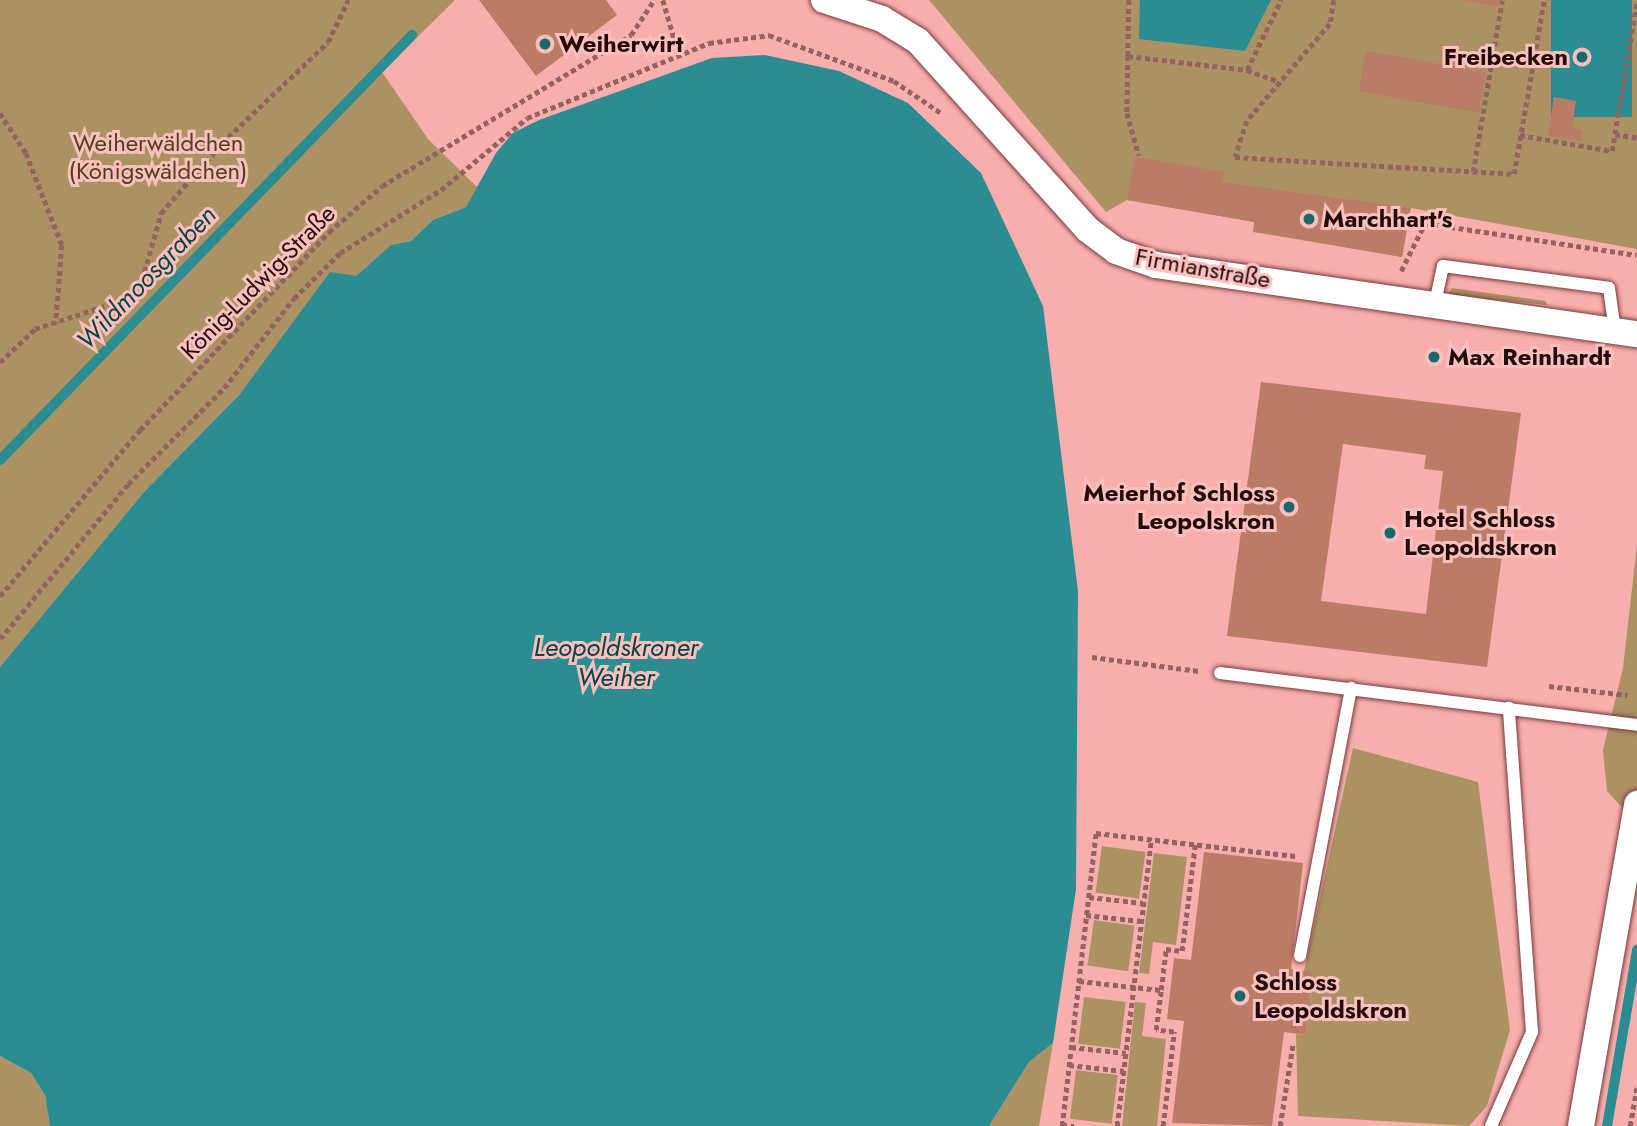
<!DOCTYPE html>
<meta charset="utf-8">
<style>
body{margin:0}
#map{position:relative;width:1637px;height:1126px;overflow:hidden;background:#f7aead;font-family:Jost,sans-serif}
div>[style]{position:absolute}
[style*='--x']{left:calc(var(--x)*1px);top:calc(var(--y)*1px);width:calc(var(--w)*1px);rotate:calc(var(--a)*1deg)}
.green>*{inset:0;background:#ac9163;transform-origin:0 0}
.water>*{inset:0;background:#2b8d92;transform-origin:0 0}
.stream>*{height:10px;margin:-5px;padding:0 5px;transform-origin:5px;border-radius:5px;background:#2b8d92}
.building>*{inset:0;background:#bb7c65;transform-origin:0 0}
.path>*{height:4.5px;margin-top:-2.25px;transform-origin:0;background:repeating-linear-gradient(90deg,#946261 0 5px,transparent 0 8.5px)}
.roads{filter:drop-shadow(0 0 2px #783b3c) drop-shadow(0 0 2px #783b3c)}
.lane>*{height:12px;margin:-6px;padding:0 6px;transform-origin:6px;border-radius:6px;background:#fff}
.street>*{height:26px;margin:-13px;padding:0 13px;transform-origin:13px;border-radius:13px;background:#fff}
.dots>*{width:19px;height:19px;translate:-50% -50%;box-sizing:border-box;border:4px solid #fbc0be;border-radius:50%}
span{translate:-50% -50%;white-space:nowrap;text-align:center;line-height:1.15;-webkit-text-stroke:6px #fbc0be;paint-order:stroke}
.poi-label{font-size:24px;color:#240b0c;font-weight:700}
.left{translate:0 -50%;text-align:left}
.right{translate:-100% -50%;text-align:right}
.park-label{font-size:24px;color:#53401e}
.street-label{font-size:24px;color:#240b0c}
.water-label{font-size:26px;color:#084346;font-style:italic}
</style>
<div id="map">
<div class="green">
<i style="clip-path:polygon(0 0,455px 0,382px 72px,428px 139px,479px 189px,466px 207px,433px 220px,411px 241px,391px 245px,356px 276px,319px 289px,240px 394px,144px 492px,0 667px)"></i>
<i style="clip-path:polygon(929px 0,1637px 0,1637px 249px,1411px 208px,1402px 257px,1253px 232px,1254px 222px,1127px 200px,1106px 212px)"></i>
<i style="clip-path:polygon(1452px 288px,1545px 301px,1548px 305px,1448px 295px)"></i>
<i style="clip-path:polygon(1637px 545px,1637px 824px,1607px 791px,1603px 750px,1623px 668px)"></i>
<i style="clip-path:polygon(1353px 748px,1478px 782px,1510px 1030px,1487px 1106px,1469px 1126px,1298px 1116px,1296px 1034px,1306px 1035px,1313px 973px,1304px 971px)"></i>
<i style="left:1102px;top:846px;width:44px;height:47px;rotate:8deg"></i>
<i style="clip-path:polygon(1154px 853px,1187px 857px,1176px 945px,1153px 942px,1149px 974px,1139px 973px)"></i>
<i style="left:1094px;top:920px;width:41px;height:46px;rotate:8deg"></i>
<i style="left:1084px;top:997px;width:42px;height:47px;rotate:7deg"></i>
<i style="clip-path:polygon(1135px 1002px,1146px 1003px,1142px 1036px,1166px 1039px,1157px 1126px,1122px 1126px)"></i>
<i style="clip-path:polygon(1053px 1043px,1039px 1126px,989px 1126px,1029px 1062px)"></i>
<i style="clip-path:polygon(0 1056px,31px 1073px,45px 1095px,50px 1126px,0 1126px)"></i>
<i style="left:1076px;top:1070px;width:42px;height:49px;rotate:7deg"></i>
</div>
<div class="water">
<i style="clip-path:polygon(1140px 0,1271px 0,1245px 51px,1139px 39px)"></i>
<i style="left:1551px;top:0;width:81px;height:117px"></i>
<i style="clip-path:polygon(765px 55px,839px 71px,908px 103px,981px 173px,1043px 306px,1078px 591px,1076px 889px,1053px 1043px,1029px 1062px,989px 1126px,50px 1126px,45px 1095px,31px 1073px,0 1056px,0 667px,144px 492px,240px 394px,330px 272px,356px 276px,391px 245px,411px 241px,433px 220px,466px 207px,496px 153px,513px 133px,539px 120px,712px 58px)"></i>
</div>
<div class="stream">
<i style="--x:0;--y:460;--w:592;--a:-45.89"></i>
<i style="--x:1607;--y:1126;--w:179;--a:-80.3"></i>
</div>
<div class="building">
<i style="clip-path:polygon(479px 0,606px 0,617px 15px,536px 76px)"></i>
<i style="clip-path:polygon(1464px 0,1500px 0,1499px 7px)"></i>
<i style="left:1366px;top:51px;width:122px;height:41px;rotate:10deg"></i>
<i style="clip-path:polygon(1554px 97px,1576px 101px,1572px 128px,1582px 130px,1581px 141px,1548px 136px)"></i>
<i style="clip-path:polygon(1135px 157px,1224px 172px,1222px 182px,1410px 208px,1402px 257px,1253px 231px,1255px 222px,1127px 200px)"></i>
<i style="clip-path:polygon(evenodd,1261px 382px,1521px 413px,1487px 667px,1227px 636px,1261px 382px,1343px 444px,1426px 455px,1424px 469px,1443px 471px,1426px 614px,1321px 601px,1343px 444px)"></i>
<i style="clip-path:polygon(1204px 852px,1303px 863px,1291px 969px,1313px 972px,1306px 1035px,1284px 1032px,1272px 1126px,1172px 1123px,1184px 1021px,1167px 1019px,1174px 958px,1191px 960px)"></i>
</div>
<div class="path">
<i style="--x:663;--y:0;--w:57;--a:73.8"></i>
<i style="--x:1129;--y:0;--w:56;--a:91"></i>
<i style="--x:1128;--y:56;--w:120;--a:6.7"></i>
<i style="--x:1247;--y:70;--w:33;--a:20"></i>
<i style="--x:1334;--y:0;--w:24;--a:99"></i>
<i style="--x:1330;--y:24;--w:128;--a:130.6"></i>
<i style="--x:1247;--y:121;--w:38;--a:108"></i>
<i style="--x:1235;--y:157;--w:280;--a:3.5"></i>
<i style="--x:1514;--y:174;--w:177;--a:-80.2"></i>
<i style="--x:1128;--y:56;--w:57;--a:91"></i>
<i style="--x:1127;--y:113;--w:44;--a:74.1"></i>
<i style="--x:1247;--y:70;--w:78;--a:-64.1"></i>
<i style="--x:0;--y:113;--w:48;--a:57"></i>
<i style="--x:26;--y:153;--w:99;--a:68.6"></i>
<i style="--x:62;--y:245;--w:78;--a:94.4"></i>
<i style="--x:1615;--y:134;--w:22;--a:10"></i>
<i style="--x:1520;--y:135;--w:93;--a:9.9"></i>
<i style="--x:1612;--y:151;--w:153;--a:-80.6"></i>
<i style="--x:1473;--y:172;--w:174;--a:-80.4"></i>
<i style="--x:1401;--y:271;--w:54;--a:-63.4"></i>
<i style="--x:1425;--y:223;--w:214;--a:8.6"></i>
<i style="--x:0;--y:362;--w:48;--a:-43.3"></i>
<i style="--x:35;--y:329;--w:95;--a:-18.4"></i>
<i style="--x:125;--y:299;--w:25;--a:-48"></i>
<i style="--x:142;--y:280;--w:70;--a:-74.2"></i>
<i style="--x:161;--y:213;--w:93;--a:-48.9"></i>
<i style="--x:222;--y:143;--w:146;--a:-43.6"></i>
<i style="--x:328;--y:42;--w:47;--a:-64.5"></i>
<i style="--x:0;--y:596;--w:217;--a:-49.9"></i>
<i style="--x:140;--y:430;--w:274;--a:-46.3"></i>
<i style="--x:329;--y:232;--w:70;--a:-41"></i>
<i style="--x:382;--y:186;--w:291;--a:-31.2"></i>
<i style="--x:631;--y:35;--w:42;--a:-56.7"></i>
<i style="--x:0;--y:639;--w:201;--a:-50.4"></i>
<i style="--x:128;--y:484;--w:136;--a:-45"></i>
<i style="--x:224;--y:388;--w:114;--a:-52.1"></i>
<i style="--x:294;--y:298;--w:64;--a:-44.4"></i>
<i style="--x:340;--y:253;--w:119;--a:-32"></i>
<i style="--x:441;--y:190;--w:112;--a:-39.9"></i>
<i style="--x:527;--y:118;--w:197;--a:-22.4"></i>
<i style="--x:709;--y:43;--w:61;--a:-7.6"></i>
<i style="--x:769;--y:35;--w:133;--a:20.2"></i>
<i style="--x:894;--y:81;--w:57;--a:34.2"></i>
<i style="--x:1092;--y:657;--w:108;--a:7.5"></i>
<i style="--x:1549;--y:686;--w:79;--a:6.6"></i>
<i style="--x:1089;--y:897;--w:54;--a:6.3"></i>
<i style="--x:1086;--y:915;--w:55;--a:6.2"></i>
<i style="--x:1079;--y:981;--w:82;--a:6.3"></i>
<i style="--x:1071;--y:1047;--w:55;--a:6.2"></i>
<i style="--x:1069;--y:1065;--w:55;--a:6.2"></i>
<i style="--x:1062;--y:1125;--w:12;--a:5"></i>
<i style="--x:1062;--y:1126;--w:295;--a:-83.4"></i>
<i style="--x:1096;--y:833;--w:201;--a:6.6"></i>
<i style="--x:1117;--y:1126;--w:289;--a:-83.2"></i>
<i style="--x:1163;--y:1126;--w:95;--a:-83.3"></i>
<i style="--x:1174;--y:1032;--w:18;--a:-174"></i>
<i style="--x:1156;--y:1030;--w:40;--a:-82.9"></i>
<i style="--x:1161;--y:990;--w:41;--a:-83"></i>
<i style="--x:1166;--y:949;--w:16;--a:7"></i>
<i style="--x:1182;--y:951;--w:107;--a:-83"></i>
<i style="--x:1280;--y:1126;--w:84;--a:-81.1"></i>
<i style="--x:1630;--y:1126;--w:41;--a:-80.1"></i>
</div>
<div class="roads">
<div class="lane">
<i style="--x:1434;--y:308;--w:43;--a:-77.9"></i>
<i style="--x:1443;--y:266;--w:167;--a:7.5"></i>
<i style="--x:1609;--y:288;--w:43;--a:82.1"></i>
<i style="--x:1220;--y:673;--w:420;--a:7.1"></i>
<i style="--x:1300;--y:956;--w:273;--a:-79.2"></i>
<i style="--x:1491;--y:1126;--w:103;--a:-66.4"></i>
<i style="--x:1532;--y:1032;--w:325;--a:-94.1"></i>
</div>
<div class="street">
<i style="--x:824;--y:0;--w:61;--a:18.1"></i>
<i style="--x:882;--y:19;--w:42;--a:31.4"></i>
<i style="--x:918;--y:41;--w:253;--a:48"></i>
<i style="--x:1087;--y:229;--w:36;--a:37"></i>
<i style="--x:1116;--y:251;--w:42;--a:19.3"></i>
<i style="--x:1156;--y:265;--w:486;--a:8.2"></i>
<i style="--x:1581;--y:1126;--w:327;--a:-80.1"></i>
</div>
</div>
<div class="dots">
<i style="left:545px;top:44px;background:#1b686c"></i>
<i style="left:1582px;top:57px;background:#1b686c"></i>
<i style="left:1309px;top:219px;background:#1b686c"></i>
<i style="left:1434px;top:357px;background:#1b686c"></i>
<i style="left:1289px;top:507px;background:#1b686c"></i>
<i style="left:1390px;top:533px;background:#1b686c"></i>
<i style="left:1240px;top:996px;background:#1b686c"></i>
</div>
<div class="poi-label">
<span class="left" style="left:559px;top:44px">Weiherwirt</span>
<span class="right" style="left:1568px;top:57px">Freibecken</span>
<span class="left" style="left:1323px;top:219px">Marchhart's</span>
<span class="left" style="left:1448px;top:357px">Max Reinhardt</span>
<span class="right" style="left:1275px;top:507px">Meierhof Schloss<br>Leopolskron</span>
<span class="left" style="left:1404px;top:533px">Hotel Schloss<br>Leopoldskron</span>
<span class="left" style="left:1254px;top:996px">Schloss<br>Leopoldskron</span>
</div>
<div class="park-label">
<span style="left:158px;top:157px">Weiherwäldchen<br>(Königswäldchen)</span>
</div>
<div class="street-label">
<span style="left:1203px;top:268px;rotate:10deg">Firmianstraße</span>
<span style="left:258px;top:282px;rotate:-45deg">König-Ludwig-Straße</span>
</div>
<div class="water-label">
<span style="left:147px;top:278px;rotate:-46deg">Wildmoosgraben</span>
<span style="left:616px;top:663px">Leopoldskroner<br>Weiher</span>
</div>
</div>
